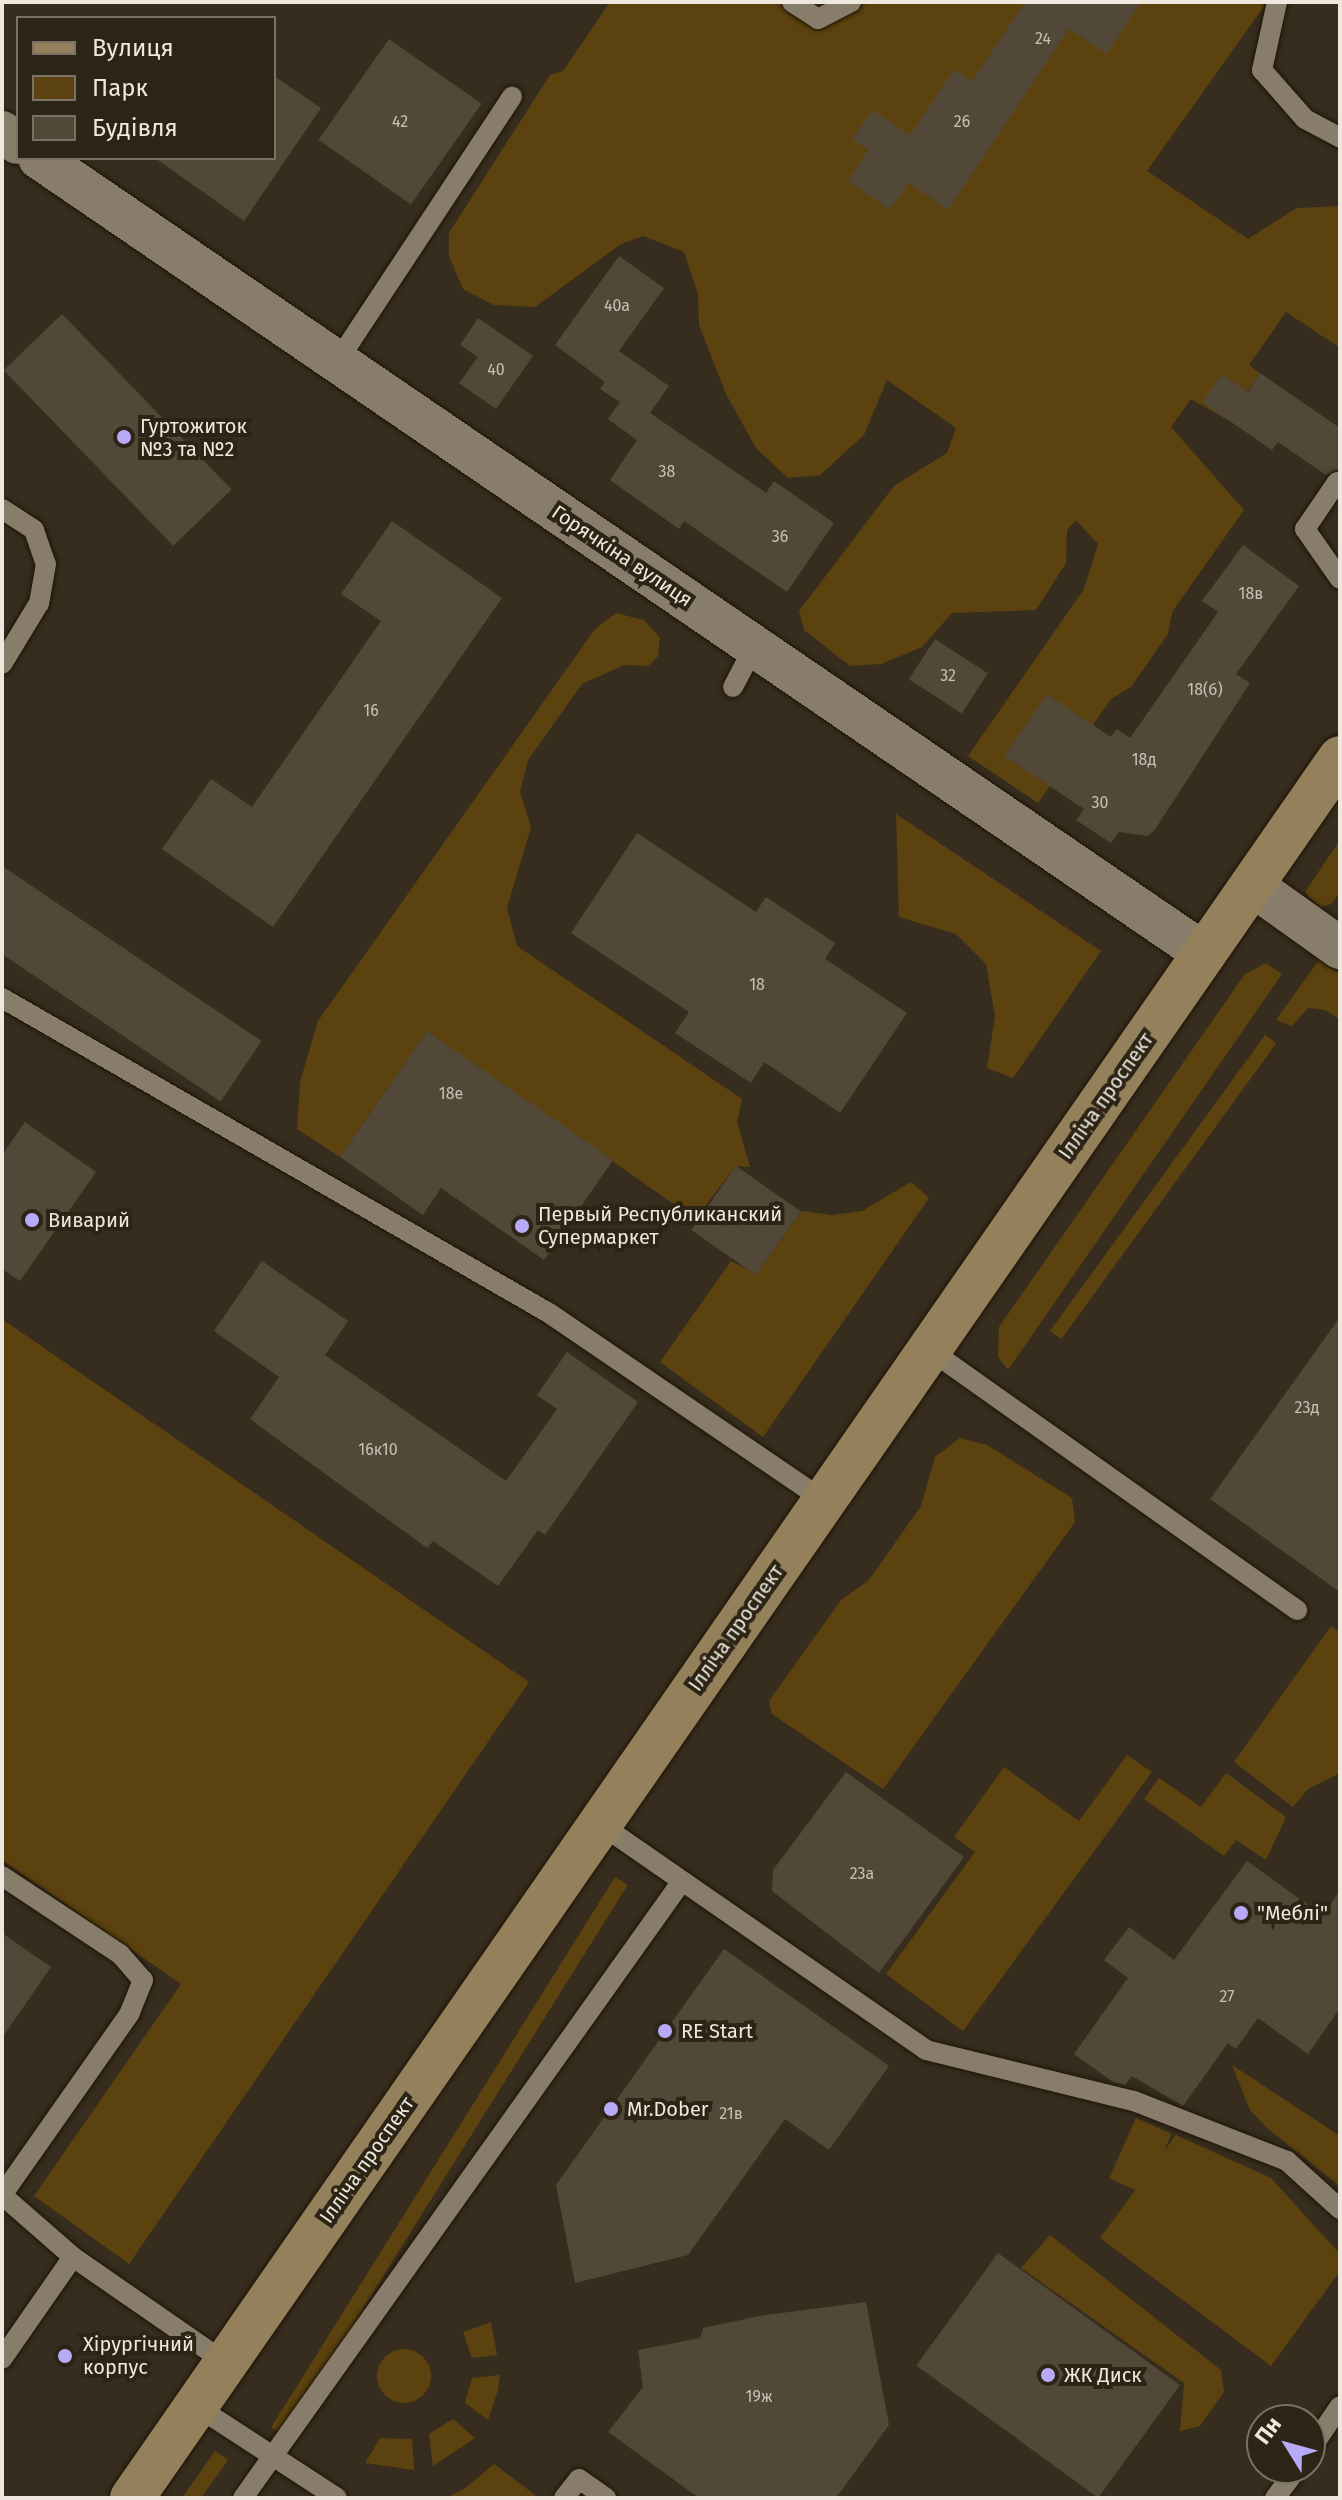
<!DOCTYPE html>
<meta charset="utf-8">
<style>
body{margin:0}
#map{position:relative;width:1342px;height:2500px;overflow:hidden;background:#372d1e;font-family:"Fira Sans",sans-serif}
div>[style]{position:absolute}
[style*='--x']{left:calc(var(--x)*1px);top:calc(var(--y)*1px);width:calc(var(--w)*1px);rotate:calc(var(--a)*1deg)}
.green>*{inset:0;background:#5c420f;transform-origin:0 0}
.round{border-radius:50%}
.building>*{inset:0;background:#514837;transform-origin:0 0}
.roads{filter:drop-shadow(0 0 2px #1e1507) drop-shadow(0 0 2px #1e1507)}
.lane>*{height:20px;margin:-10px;padding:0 10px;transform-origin:10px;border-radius:10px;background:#887d6b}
.street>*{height:42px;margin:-21px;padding:0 21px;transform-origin:21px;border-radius:21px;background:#887d6b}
.secondary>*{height:44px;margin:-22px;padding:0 22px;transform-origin:22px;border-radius:22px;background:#94805a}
.dots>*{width:22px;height:22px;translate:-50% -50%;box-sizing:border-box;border:4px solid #2c2414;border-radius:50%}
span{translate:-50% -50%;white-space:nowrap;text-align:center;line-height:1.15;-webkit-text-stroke:8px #2c2414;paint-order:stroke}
.number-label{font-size:16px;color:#c7c0b5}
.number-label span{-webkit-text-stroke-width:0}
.poi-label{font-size:20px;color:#eee8df}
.left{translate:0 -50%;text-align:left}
.street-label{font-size:20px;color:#eee8df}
.frame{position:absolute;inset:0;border:4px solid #eee8df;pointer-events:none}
.legend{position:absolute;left:16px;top:16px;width:260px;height:144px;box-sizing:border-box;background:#2c2414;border:2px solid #7a7265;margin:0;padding:10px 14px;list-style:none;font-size:24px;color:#eee8df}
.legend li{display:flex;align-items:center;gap:16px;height:40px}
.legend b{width:40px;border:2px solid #7a7265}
.north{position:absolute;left:1246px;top:2404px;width:80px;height:80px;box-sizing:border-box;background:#2c2414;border:2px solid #7a7265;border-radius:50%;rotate:307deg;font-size:22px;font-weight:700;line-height:32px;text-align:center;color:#eee8df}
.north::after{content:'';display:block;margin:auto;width:28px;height:36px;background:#b7abf8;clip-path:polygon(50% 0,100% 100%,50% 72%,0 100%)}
</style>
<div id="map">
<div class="green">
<i style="clip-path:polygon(610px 2px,1267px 2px,1147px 171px,1248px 239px,1297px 208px,1340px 206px,1340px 348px,1286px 312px,1249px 365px,1260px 373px,1228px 420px,1191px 399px,1171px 427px,1244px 510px,1172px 612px,1168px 634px,1131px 687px,1111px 699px,1038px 803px,968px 756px,1084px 589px,1098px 544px,1076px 520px,1067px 530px,1066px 563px,1036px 610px,952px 613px,922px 647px,881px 664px,850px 666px,804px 630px,799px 611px,894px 486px,947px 453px,956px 428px,887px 380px,864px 435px,820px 475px,788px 478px,756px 448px,726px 394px,699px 325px,698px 294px,684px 252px,643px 236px,621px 244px,535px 307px,494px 305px,463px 289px,449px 256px,449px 233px,550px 75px,563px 71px)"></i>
<i style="clip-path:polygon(616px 613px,644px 620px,660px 638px,658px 656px,648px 666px,624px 665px,582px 684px,528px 760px,520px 792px,531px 827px,507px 908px,517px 946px,742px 1099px,737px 1122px,750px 1167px,736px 1166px,695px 1219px,427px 1031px,340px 1157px,297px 1129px,300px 1082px,318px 1021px,595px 629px)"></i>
<i style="clip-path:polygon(896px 814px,1101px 951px,1013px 1078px,987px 1068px,995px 1016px,986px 964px,956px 934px,899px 917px)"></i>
<i style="clip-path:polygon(1340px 840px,1340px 892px,1332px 903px,1320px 908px,1305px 892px)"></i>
<i style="clip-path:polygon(1319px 960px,1340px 974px,1340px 1020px,1325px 1010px,1308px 1008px,1292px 1026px,1276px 1020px)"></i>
<i style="clip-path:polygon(1266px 963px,1282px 974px,1008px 1370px,998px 1357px,999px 1327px,1245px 974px)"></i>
<i style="left:1265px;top:1035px;width:14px;height:366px;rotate:36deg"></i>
<i style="clip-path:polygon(911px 1182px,929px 1198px,763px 1437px,660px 1362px,731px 1261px,757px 1274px,801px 1211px,832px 1215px,862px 1211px)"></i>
<i style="clip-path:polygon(2px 1319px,529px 1682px,129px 2264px,34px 2196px,181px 1984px,2px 1860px)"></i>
<i style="clip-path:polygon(960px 1438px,987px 1445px,1072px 1498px,1075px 1522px,883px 1789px,772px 1714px,769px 1701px,841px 1600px,869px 1580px,921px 1506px,935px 1457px)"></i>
<i style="clip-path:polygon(1331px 1626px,1340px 1633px,1340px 1773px,1308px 1789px,1293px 1807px,1234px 1762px)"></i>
<i style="clip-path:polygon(1127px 1755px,1152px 1772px,963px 2031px,886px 1974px,975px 1852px,954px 1837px,1004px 1767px,1079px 1821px)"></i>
<i style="clip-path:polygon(1226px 1773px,1286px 1817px,1266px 1860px,1236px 1840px,1224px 1856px,1144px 1799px,1159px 1778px,1201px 1807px)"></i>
<i style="left:615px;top:1877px;width:15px;height:649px;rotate:32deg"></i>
<i style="clip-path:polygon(1232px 2065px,1340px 2136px,1340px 2186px,1266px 2127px,1250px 2110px)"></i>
<i style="left:1136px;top:2118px;width:39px;height:66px;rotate:24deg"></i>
<i style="clip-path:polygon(1176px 2135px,1271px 2178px,1340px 2254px,1340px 2271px,1271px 2366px,1100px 2238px)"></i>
<i style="clip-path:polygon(1050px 2235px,1221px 2370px,1224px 2392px,1200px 2426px,1180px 2431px,1184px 2383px,1021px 2268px)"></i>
<i style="clip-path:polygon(491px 2322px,497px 2355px,472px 2358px,463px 2332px)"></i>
<i class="round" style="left:377px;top:2349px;width:54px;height:54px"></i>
<i style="clip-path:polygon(500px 2375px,498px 2390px,488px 2420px,465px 2403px,472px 2378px)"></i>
<i style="clip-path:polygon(453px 2419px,475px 2438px,433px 2466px,429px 2434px)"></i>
<i style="clip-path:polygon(380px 2438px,412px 2439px,414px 2470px,365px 2463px)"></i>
<i style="clip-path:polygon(215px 2451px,228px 2460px,201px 2498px,182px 2498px)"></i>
<i style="clip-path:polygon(494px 2464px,539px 2498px,445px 2498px,464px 2489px)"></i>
</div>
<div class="building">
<i style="clip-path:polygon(1025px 2px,1141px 2px,1107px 54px,1069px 29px,948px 210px,909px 183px,890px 210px,848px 181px,868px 150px,852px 139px,873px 110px,910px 135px,954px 69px,972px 81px)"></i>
<i style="left:389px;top:39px;width:113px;height:123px;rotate:35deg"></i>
<i style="clip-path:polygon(274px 76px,321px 108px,244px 221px,155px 158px,274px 158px)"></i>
<i style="clip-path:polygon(619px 256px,664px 288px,619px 351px,669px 386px,650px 413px,766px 493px,774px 481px,834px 523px,787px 592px,684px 521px,679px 529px,610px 480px,637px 440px,608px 419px,620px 402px,600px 389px,605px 382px,555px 345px)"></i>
<i style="left:62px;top:314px;width:244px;height:81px;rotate:46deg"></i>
<i style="clip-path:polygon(478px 318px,533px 356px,496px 409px,459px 383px,478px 357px,460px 345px)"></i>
<i style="clip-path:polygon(1260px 373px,1340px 428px,1340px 470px,1326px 475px,1278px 442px,1272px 450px,1202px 402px,1222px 374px,1248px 392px)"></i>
<i style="clip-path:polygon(392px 521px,502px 598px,273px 927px,162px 849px,211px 779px,252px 807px,381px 621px,341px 594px)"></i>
<i style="clip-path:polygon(1243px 545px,1299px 586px,1236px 674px,1250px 683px,1156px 828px,1148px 836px,1119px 832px,1111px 843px,1076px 820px,1084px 809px,1004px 756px,1047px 694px,1111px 737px,1117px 729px,1130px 738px,1218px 612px,1202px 601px)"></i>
<i style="left:935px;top:639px;width:63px;height:48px;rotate:33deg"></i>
<i style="clip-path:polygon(637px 833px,756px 912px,766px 897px,835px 943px,825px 959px,907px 1013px,840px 1113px,764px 1062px,751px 1083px,675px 1033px,689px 1012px,571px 933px)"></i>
<i style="left:2px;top:866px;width:313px;height:73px;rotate:34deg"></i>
<i style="clip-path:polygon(427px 1031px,613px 1160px,544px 1260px,441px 1188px,423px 1215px,340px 1157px)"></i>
<i style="clip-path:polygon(25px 1122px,96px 1172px,20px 1281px,2px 1269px,2px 1155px)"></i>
<i style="left:736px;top:1166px;width:79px;height:78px;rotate:35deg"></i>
<i style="clip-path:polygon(262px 1261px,348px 1321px,325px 1355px,506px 1481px,557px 1409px,537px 1395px,567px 1352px,638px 1402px,545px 1535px,538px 1530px,498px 1586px,433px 1541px,427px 1548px,250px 1419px,279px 1377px,214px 1331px)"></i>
<i style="clip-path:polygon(1340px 1317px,1340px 1592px,1210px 1499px)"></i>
<i style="clip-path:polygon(846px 1772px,964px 1857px,879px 1973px,772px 1891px,773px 1870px)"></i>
<i style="clip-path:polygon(1247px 1861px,1322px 1915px,1340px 1891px,1340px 2008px,1308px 2054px,1258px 2018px,1236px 2049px,1228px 2043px,1183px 2106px,1132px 2076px,1125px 2085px,1113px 2082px,1074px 2054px,1128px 1978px,1104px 1960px,1129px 1927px,1174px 1960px)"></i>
<i style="clip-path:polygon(2px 1933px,51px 1967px,2px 2038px)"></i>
<i style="clip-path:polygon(724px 1949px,889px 2066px,829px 2150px,785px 2119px,688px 2255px,575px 2283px,556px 2185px)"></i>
<i style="left:998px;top:2253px;width:225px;height:139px;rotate:36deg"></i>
<i style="clip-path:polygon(866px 2302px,889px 2425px,836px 2498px,699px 2498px,608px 2432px,643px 2387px,638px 2350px,700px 2338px,703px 2328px,759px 2316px)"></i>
</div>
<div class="roads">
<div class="lane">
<i style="--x:792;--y:2;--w:31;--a:33"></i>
<i style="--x:818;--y:19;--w:37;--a:-27"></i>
<i style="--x:1277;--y:2;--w:70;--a:102.4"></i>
<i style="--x:1262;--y:70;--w:65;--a:48.7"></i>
<i style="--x:1305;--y:119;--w:40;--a:28"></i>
<i style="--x:337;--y:362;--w:318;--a:-56.6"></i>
<i style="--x:1337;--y:482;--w:57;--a:124.2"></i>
<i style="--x:1305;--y:529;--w:61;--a:55"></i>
<i style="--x:2;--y:509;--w:38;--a:33"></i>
<i style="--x:34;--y:530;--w:36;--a:71"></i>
<i style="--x:46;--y:564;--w:40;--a:100"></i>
<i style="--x:39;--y:603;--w:71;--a:121.2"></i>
<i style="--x:733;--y:687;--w:45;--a:-62.3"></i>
<i style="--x:2;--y:998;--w:631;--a:29.94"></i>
<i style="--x:549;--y:1313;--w:334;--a:34.3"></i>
<i style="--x:930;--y:1350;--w:450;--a:35.3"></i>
<i style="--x:600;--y:1824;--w:397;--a:34.7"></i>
<i style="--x:926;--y:2050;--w:214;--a:13.8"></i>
<i style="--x:1134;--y:2101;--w:164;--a:21.4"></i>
<i style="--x:1287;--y:2161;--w:72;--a:42.2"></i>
<i style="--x:2;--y:1876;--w:141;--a:33.5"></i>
<i style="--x:120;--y:1954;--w:35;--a:49"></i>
<i style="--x:143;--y:1980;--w:35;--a:112"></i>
<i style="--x:130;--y:2013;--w:223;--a:125.1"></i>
<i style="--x:2;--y:2195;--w:94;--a:41.1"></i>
<i style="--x:73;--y:2257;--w:186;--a:34.7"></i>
<i style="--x:2;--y:2359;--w:124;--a:-55.2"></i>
<i style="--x:196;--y:2406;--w:168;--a:33.1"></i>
<i style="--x:1310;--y:2450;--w:53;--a:-55.7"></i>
<i style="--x:243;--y:2498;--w:757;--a:-54.57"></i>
<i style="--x:564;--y:2498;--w:24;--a:-52"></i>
<i style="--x:579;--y:2479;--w:33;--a:35"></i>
<i style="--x:1275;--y:2498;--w:38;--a:-53"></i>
</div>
<div class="street">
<i style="--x:2;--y:132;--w:19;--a:35"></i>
<i style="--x:39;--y:158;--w:1412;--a:34.32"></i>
<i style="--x:1253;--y:886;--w:107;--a:35.5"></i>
</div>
<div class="secondary">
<i style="--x:132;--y:2498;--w:2118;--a:-55.23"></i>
</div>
</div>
<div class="dots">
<i style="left:124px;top:437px;background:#b7abf8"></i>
<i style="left:32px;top:1220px;background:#b7abf8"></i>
<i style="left:522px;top:1226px;background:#b7abf8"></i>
<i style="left:1241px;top:1913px;background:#b7abf8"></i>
<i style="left:665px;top:2031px;background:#b7abf8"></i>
<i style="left:611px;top:2109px;background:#b7abf8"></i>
<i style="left:65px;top:2356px;background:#b7abf8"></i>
<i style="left:1048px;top:2375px;background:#b7abf8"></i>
</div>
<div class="number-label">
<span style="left:1043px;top:39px">24</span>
<span style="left:400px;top:122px">42</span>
<span style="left:962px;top:122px">26</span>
<span style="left:617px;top:306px">40а</span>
<span style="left:496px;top:370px">40</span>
<span style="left:667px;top:472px">38</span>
<span style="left:780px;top:537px">36</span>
<span style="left:1251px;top:594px">18в</span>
<span style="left:948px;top:676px">32</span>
<span style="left:1205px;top:690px">18(б)</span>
<span style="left:371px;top:711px">16</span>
<span style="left:1144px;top:760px">18д</span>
<span style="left:1100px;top:803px">30</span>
<span style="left:757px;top:985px">18</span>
<span style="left:451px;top:1094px">18е</span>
<span style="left:1307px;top:1408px">23д</span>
<span style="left:378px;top:1450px">16к10</span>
<span style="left:862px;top:1874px">23а</span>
<span style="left:1227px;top:1997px">27</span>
<span style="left:731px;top:2114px">21в</span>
<span style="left:759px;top:2397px">19ж</span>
</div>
<div class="poi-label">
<span class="left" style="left:140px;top:438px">Гуртожиток<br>№3 та №2</span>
<span class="left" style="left:538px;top:1226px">Первый Республиканский<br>Супермаркет</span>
<span class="left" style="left:48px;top:1220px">Виварий</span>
<span class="left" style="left:1257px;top:1913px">"Меблі"</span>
<span class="left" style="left:681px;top:2031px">RE Start</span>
<span class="left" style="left:627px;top:2109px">Mr.Dober</span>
<span class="left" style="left:83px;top:2356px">Хірургічний<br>корпус</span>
<span class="left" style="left:1064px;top:2375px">ЖК Диск</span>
</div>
<div class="street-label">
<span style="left:622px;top:556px;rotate:34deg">Горячкіна вулиця</span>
<span style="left:1106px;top:1096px;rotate:-55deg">Ілліча проспект</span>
<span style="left:736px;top:1628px;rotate:-55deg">Ілліча проспект</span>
<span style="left:367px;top:2160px;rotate:-55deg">Ілліча проспект</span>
</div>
<div class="frame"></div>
<ul class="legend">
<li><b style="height:10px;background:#94805a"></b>Вулиця</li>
<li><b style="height:22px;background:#5c420f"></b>Парк</li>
<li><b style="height:22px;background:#514837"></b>Будівля</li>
</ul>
<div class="north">Пн</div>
</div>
